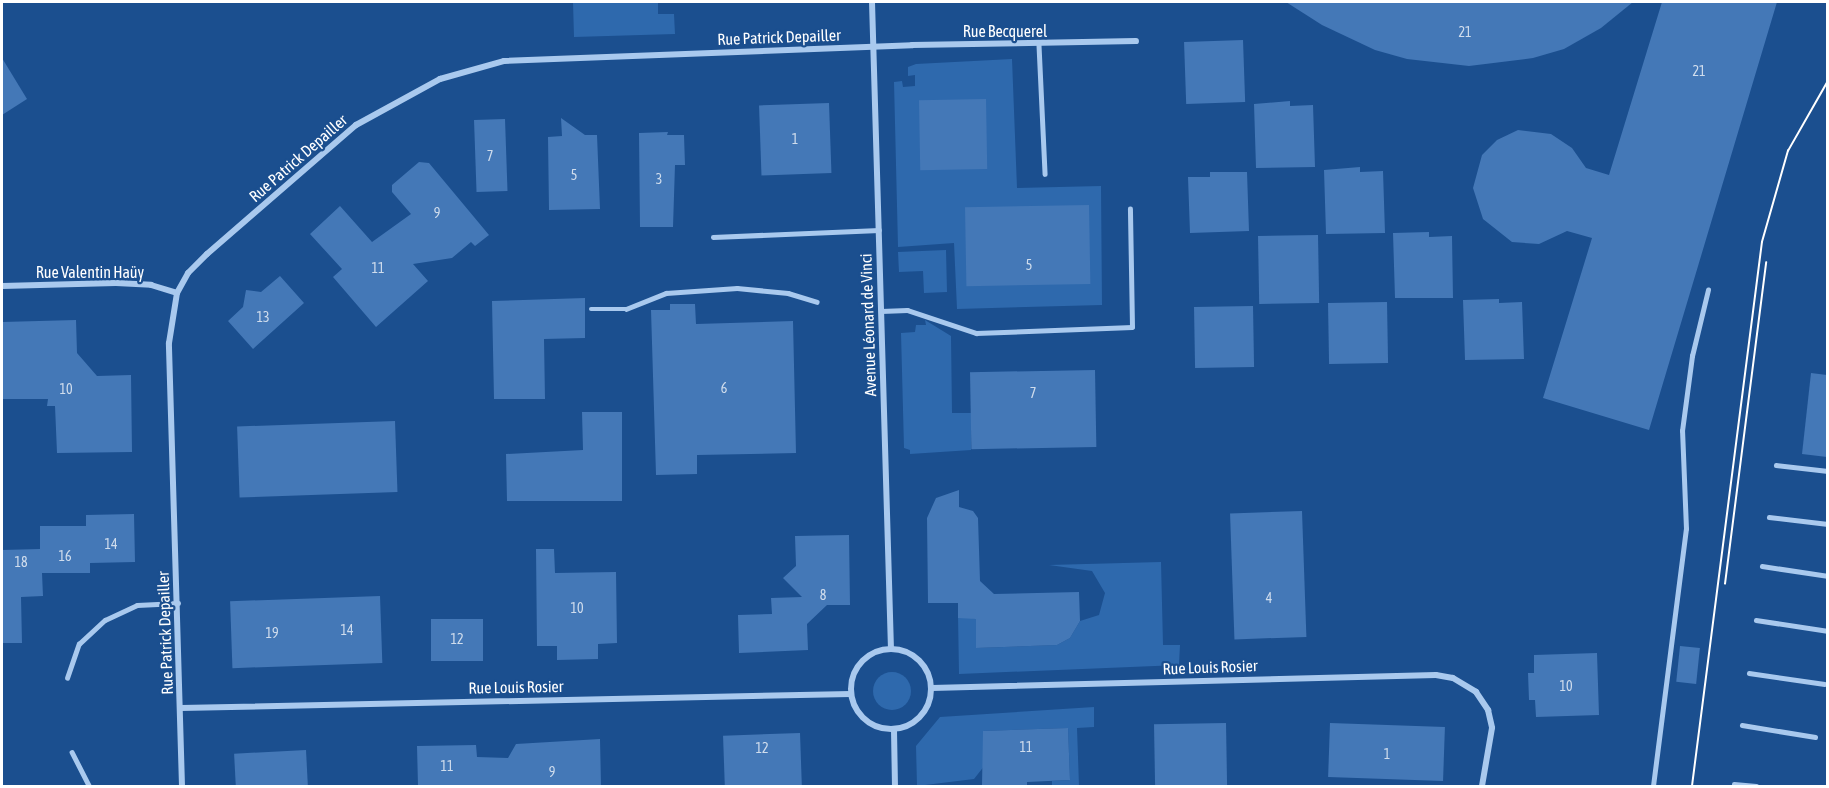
<!DOCTYPE html>
<meta charset="utf-8">
<style>
body{margin:0}
#map{position:relative;width:1829px;height:788px;overflow:hidden;background:#1b4f8f;font-family:"Asap Condensed",sans-serif}
div>[style]{position:absolute}
[style*='--x']{left:calc(var(--x)*1px);top:calc(var(--y)*1px);width:calc(var(--w)*1px);rotate:calc(var(--a)*1deg)}
.green>*{inset:0;background:#2e69ad}
.round{border-radius:50%}
.building>*{inset:0;background:#4478b7;transform-origin:0 0}
.service>*{height:4.5px;margin:-2.25px;padding:0 2.25px;transform-origin:2.25px;border-radius:2.25px;background:#a9c9ee}
.minor>*{height:6px;margin:-3px;padding:0 3px;transform-origin:3px;border-radius:3px;background:#a9c9ee}
.minor>.ring{margin:-3px;padding:0;box-sizing:content-box;background:none;border:6px solid #a9c9ee;border-radius:50%}
.tram>*{height:1.5px;margin:-0.75px;padding:0 0.75px;transform-origin:0.75px;border-radius:0.75px;background:#fff}
span{translate:-50% -50%;white-space:nowrap;text-align:center;line-height:1.15;-webkit-text-stroke:4.5px #1b4f8f;paint-order:stroke}
.number-label{font-size:14px;color:#d0dded}
.number-label span{-webkit-text-stroke-width:0}
.street-label{font-size:16px;color:#fff}
.frame{position:absolute;inset:0;border:3px solid #fff;pointer-events:none}
</style>
<div id="map">
<div class="green">
<i style="clip-path:polygon(573px 2px,658px 2px,658px 14px,674px 14px,675px 34px,574px 37px)"></i>
<i style="clip-path:polygon(1012px 59px,1017px 188px,1101px 186px,1102px 305px,957px 309px,954px 243px,898px 247px,894px 82px,902px 81px,903px 87px,915px 86px,915px 75px,908px 76px,908px 67px,916px 64px)"></i>
<i style="clip-path:polygon(946px 250px,947px 292px,924px 293px,923px 271px,899px 272px,898px 252px)"></i>
<i style="clip-path:polygon(925px 320px,951px 336px,952px 413px,971px 413px,971px 450px,910px 454px,910px 450px,904px 448px,901px 333px,915px 332px,916px 325px,926px 325px)"></i>
<i style="clip-path:polygon(1161px 562px,1163px 645px,1180px 645px,1179px 665px,959px 674px,958px 615px,976px 619px,977px 648px,1057px 645px,1070px 638px,1080px 621px,1099px 615px,1105px 593px,1092px 571px,1049px 565px)"></i>
<i class="round" style="left:873px;top:672px;width:38px;height:38px"></i>
<i style="clip-path:polygon(1094px 707px,1094px 727px,1077px 728px,1079px 786px,1052px 786px,1052px 781px,1070px 780px,1068px 728px,983px 731px,985px 765px,974px 779px,917px 786px,916px 746px,940px 717px)"></i>
</div>
<div class="building">
<i style="clip-path:polygon(1286px 2px,1633px 2px,1601px 28px,1564px 49px,1533px 58px,1469px 66px,1407px 59px,1375px 50px,1322px 25px)"></i>
<i style="clip-path:polygon(1662px 2px,1777px 2px,1649px 430px,1543px 398px,1592px 238px,1567px 231px,1539px 244px,1512px 242px,1483px 219px,1473px 188px,1482px 155px,1497px 140px,1518px 130px,1551px 134px,1572px 148px,1586px 168px,1609px 175px)"></i>
<i style="left:1243px;top:40px;width:62px;height:59px;rotate:88deg"></i>
<i style="clip-path:polygon(2px 58px,27px 99px,2px 115px)"></i>
<i style="left:986px;top:99px;width:70px;height:67px;rotate:89deg"></i>
<i style="clip-path:polygon(1290px 101px,1290px 106px,1313px 105px,1315px 167px,1256px 168px,1254px 104px)"></i>
<i style="left:829px;top:103px;width:70px;height:70px;rotate:88deg"></i>
<i style="clip-path:polygon(561px 118px,585px 135px,597px 135px,600px 209px,549px 210px,548px 137px,562px 136px)"></i>
<i style="left:505px;top:119px;width:72px;height:31px;rotate:88deg"></i>
<i style="clip-path:polygon(668px 132px,667px 135px,684px 135px,685px 165px,675px 165px,673px 227px,640px 227px,639px 133px)"></i>
<i style="clip-path:polygon(419px 162px,429px 163px,489px 235px,475px 246px,471px 242px,452px 258px,413px 264px,428px 281px,376px 327px,333px 277px,342px 269px,310px 234px,340px 206px,372px 242px,411px 214px,392px 192px,392px 185px)"></i>
<i style="clip-path:polygon(1360px 167px,1360px 172px,1383px 171px,1385px 233px,1326px 234px,1324px 170px)"></i>
<i style="clip-path:polygon(1210px 172px,1247px 172px,1249px 231px,1190px 233px,1188px 177px,1210px 177px)"></i>
<i style="left:1089px;top:205px;width:79px;height:124px;rotate:89deg"></i>
<i style="clip-path:polygon(1429px 232px,1429px 237px,1452px 236px,1453px 298px,1395px 298px,1393px 233px)"></i>
<i style="left:1318px;top:235px;width:68px;height:60px;rotate:89deg"></i>
<i style="clip-path:polygon(280px 276px,304px 303px,253px 349px,228px 321px,243px 307px,246px 290px,261px 292px)"></i>
<i style="clip-path:polygon(585px 298px,585px 338px,544px 339px,545px 399px,494px 399px,492px 301px)"></i>
<i style="clip-path:polygon(1499px 299px,1499px 303px,1522px 302px,1524px 359px,1465px 360px,1463px 300px)"></i>
<i style="left:1387px;top:302px;width:61px;height:59px;rotate:89deg"></i>
<i style="clip-path:polygon(670px 304px,695px 304px,696px 324px,793px 321px,796px 453px,697px 455px,697px 474px,656px 475px,651px 310px,670px 310px)"></i>
<i style="left:1253px;top:306px;width:61px;height:59px;rotate:89deg"></i>
<i style="clip-path:polygon(76px 320px,77px 353px,97px 376px,131px 375px,132px 452px,57px 453px,55px 406px,47px 406px,48px 399px,2px 399px,2px 322px)"></i>
<i style="left:1095px;top:370px;width:77px;height:125px;rotate:89deg"></i>
<i style="clip-path:polygon(1811px 373px,1827px 375px,1827px 457px,1802px 454px)"></i>
<i style="clip-path:polygon(582px 412px,622px 412px,622px 501px,507px 501px,506px 454px,583px 450px)"></i>
<i style="left:395px;top:421px;width:71px;height:158px;rotate:88deg"></i>
<i style="clip-path:polygon(959px 490px,959px 507px,973px 511px,978px 518px,980px 581px,994px 594px,1079px 592px,1080px 621px,1070px 638px,1057px 645px,976px 648px,976px 619px,958px 618px,958px 603px,928px 603px,927px 518px,936px 498px)"></i>
<i style="left:1302px;top:511px;width:126px;height:72px;rotate:88deg"></i>
<i style="clip-path:polygon(134px 514px,135px 562px,90px 563px,90px 573px,42px 573px,43px 596px,21px 597px,22px 643px,2px 643px,2px 550px,40px 549px,40px 526px,86px 526px,86px 515px)"></i>
<i style="clip-path:polygon(849px 535px,850px 605px,827px 605px,807px 624px,808px 650px,739px 653px,738px 615px,772px 614px,771px 598px,802px 597px,783px 578px,796px 566px,795px 536px)"></i>
<i style="clip-path:polygon(536px 549px,554px 549px,555px 573px,616px 572px,617px 643px,598px 644px,598px 659px,557px 660px,557px 646px,537px 646px)"></i>
<i style="left:380px;top:596px;width:67px;height:150px;rotate:88deg"></i>
<i style="left:483px;top:619px;width:42px;height:52px;rotate:90deg"></i>
<i style="left:1680px;top:646px;width:20px;height:36px;rotate:6deg"></i>
<i style="clip-path:polygon(1597px 653px,1599px 715px,1536px 717px,1535px 700px,1529px 700px,1528px 673px,1534px 673px,1534px 655px)"></i>
<i style="left:1226px;top:723px;width:63px;height:72px;rotate:89deg"></i>
<i style="left:1330px;top:723px;width:115px;height:54px;rotate:2deg"></i>
<i style="clip-path:polygon(1068px 728px,1070px 780px,1027px 782px,1027px 786px,982px 786px,983px 731px)"></i>
<i style="left:800px;top:733px;width:53px;height:77px;rotate:88deg"></i>
<i style="clip-path:polygon(600px 739px,601px 786px,418px 786px,417px 746px,476px 745px,477px 757px,508px 758px,516px 744px)"></i>
<i style="left:306px;top:750px;width:36px;height:72px;rotate:87deg"></i>
</div>
<div class="service">
<i style="--x:1039;--y:45;--w:129;--a:87.3"></i>
<i style="--x:713;--y:237;--w:166;--a:-2.4"></i>
<i style="--x:591;--y:309;--w:35;--a:0"></i>
<i style="--x:626;--y:309;--w:43;--a:-21.8"></i>
<i style="--x:666;--y:293;--w:71;--a:-4"></i>
<i style="--x:737;--y:288;--w:51;--a:5.6"></i>
<i style="--x:788;--y:293;--w:30;--a:17"></i>
<i style="--x:881;--y:311;--w:26;--a:-2"></i>
<i style="--x:907;--y:310;--w:73;--a:18.4"></i>
<i style="--x:976;--y:333;--w:156;--a:-2.2"></i>
<i style="--x:1132;--y:327;--w:118;--a:-91"></i>
<i style="--x:1776;--y:465;--w:52;--a:6.6"></i>
<i style="--x:1769;--y:517;--w:59;--a:6.8"></i>
<i style="--x:1762;--y:566;--w:67;--a:8.6"></i>
<i style="--x:1756;--y:620;--w:73;--a:8.7"></i>
<i style="--x:1749;--y:673;--w:76;--a:8.3"></i>
<i style="--x:67;--y:678;--w:36;--a:-71"></i>
<i style="--x:79;--y:644;--w:35;--a:-43"></i>
<i style="--x:105;--y:620;--w:35;--a:-25"></i>
<i style="--x:137;--y:605;--w:41;--a:-2.8"></i>
<i style="--x:1742;--y:725;--w:74;--a:9.3"></i>
<i style="--x:72;--y:752;--w:38;--a:63"></i>
<i style="--x:1734;--y:784;--w:22;--a:5"></i>
<i style="--x:1653;--y:786;--w:259;--a:-82.7"></i>
<i style="--x:1686;--y:529;--w:98;--a:-92.3"></i>
<i style="--x:1682;--y:431;--w:76;--a:-82.4"></i>
<i style="--x:1692;--y:356;--w:68;--a:-76.4"></i>
</div>
<div class="minor">
<i style="--x:872;--y:2;--w:647;--a:88.32"></i>
<i style="--x:2;--y:286;--w:114;--a:-1.5"></i>
<i style="--x:116;--y:283;--w:35;--a:3"></i>
<i style="--x:151;--y:285;--w:27;--a:17"></i>
<i class="ring" style="left:851px;top:649px;width:74px;height:74px"></i>
<i style="--x:932;--y:688;--w:504;--a:-1.48"></i>
<i style="--x:1436;--y:675;--w:17;--a:10"></i>
<i style="--x:1453;--y:678;--w:27;--a:31"></i>
<i style="--x:1476;--y:692;--w:22;--a:56"></i>
<i style="--x:1488;--y:710;--w:18;--a:77"></i>
<i style="--x:1492;--y:728;--w:59;--a:99.8"></i>
<i style="--x:181;--y:708;--w:670;--a:-1.2"></i>
<i style="--x:894;--y:730;--w:56;--a:89"></i>
<i style="--x:182;--y:786;--w:443;--a:-91.7"></i>
<i style="--x:169;--y:343;--w:51;--a:-80.9"></i>
<i style="--x:177;--y:293;--w:23;--a:-61"></i>
<i style="--x:188;--y:273;--w:27;--a:-45"></i>
<i style="--x:207;--y:254;--w:197;--a:-40.9"></i>
<i style="--x:356;--y:125;--w:96;--a:-28.7"></i>
<i style="--x:440;--y:79;--w:66;--a:-15.7"></i>
<i style="--x:504;--y:61;--w:408;--a:-2.2"></i>
<i style="--x:912;--y:45;--w:224;--a:-1"></i>
</div>
<div class="tram">
<i style="--x:1725;--y:584;--w:324;--a:-82.7"></i>
<i style="--x:1692;--y:786;--w:548;--a:-82.67"></i>
<i style="--x:1762;--y:242;--w:95;--a:-74.1"></i>
<i style="--x:1788;--y:151;--w:81;--a:-60.3"></i>
</div>
<div class="number-label">
<span style="left:1465px;top:32px">21</span>
<span style="left:1699px;top:71px">21</span>
<span style="left:795px;top:139px">1</span>
<span style="left:490px;top:156px">7</span>
<span style="left:574px;top:175px">5</span>
<span style="left:659px;top:179px">3</span>
<span style="left:437px;top:213px">9</span>
<span style="left:1029px;top:265px">5</span>
<span style="left:378px;top:268px">11</span>
<span style="left:263px;top:317px">13</span>
<span style="left:724px;top:388px">6</span>
<span style="left:66px;top:389px">10</span>
<span style="left:1033px;top:393px">7</span>
<span style="left:111px;top:544px">14</span>
<span style="left:65px;top:556px">16</span>
<span style="left:21px;top:562px">18</span>
<span style="left:823px;top:595px">8</span>
<span style="left:1269px;top:598px">4</span>
<span style="left:577px;top:608px">10</span>
<span style="left:347px;top:630px">14</span>
<span style="left:272px;top:633px">19</span>
<span style="left:457px;top:639px">12</span>
<span style="left:1566px;top:686px">10</span>
<span style="left:1026px;top:747px">11</span>
<span style="left:762px;top:748px">12</span>
<span style="left:1387px;top:754px">1</span>
<span style="left:447px;top:766px">11</span>
<span style="left:552px;top:772px">9</span>
</div>
<div class="street-label">
<span style="left:1005px;top:31px">Rue Becquerel</span>
<span style="left:779px;top:37px;rotate:-2deg">Rue Patrick Depailler</span>
<span style="left:298px;top:158px;rotate:-41deg">Rue Patrick Depailler</span>
<span style="left:90px;top:272px">Rue Valentin Haüy</span>
<span style="left:868px;top:325px;rotate:-92deg">Avenue Léonard de Vinci</span>
<span style="left:165px;top:633px;rotate:-92deg">Rue Patrick Depailler</span>
<span style="left:1210px;top:667px;rotate:-2deg">Rue Louis Rosier</span>
<span style="left:516px;top:687px;rotate:-1deg">Rue Louis Rosier</span>
</div>
<div class="frame"></div>
</div>
